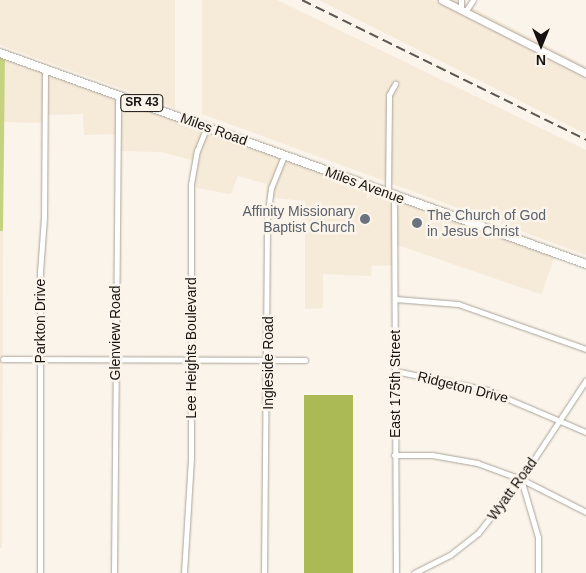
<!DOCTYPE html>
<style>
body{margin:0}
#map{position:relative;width:586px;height:573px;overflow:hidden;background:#fbf4ea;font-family:Arial,sans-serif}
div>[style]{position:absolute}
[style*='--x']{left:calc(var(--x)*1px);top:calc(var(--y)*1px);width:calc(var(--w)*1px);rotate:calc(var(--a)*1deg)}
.built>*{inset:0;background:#f6ead9;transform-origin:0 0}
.green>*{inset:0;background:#c5d37e}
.forest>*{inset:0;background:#abba54;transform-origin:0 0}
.roads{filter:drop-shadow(0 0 1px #a9a399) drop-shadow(0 0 1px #a9a399)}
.street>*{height:5px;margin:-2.5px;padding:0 2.5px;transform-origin:2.5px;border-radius:2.5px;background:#fff}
.secondary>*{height:7px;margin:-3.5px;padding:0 3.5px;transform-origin:3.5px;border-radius:3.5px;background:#fff}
.primary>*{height:8px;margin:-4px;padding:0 4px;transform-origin:4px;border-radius:4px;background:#fff}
.rail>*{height:2px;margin-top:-1px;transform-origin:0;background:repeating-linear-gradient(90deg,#5b5752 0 10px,transparent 0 15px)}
.dots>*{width:14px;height:14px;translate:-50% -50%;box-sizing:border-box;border:2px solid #fbf4ea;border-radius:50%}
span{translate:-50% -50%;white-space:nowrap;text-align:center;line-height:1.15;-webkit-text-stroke:5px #fbf4ea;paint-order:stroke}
.shield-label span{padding:1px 4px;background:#fbf4ea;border:1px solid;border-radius:4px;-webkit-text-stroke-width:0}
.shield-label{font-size:12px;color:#15120f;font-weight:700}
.street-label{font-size:14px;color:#15120f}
.worship-label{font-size:14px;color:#5b616d}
.right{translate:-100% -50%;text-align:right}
.left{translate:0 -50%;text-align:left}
.north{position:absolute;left:516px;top:20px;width:50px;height:50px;-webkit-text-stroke:4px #fbf4ea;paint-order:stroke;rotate:180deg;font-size:14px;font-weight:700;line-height:20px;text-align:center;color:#15120f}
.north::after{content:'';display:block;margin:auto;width:18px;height:22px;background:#15120f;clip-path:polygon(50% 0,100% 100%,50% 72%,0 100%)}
</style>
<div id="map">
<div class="built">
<i style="clip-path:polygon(0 0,175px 0,175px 108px,0 45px)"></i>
<i style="clip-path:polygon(202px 0,277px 0,586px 150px,586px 255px,202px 114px)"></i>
<i style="clip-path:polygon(319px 0,457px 0,465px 4px,586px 66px,586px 134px)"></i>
<i style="clip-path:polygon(5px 55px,394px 195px,395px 265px,372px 266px,371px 276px,323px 274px,323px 308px,305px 309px,305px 201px,266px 197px,267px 184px,238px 176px,231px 194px,196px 188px,192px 160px,161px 152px,122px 151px,121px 134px,84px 135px,83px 114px,45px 115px,45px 123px,4px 122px)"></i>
<i style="left:399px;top:201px;width:165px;height:42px;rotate:19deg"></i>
<i style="clip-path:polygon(0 231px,3px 231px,2px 548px,0 548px)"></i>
</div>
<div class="green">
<i style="clip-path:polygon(0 53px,5px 55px,3px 231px,0 231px)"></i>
</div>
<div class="forest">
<i style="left:304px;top:395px;width:49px;height:178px"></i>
</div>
<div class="roads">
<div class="street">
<i style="--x:461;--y:0;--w:10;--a:90"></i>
<i style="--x:465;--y:12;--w:14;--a:-56"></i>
<i style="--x:388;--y:193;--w:98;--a:-89.4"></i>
<i style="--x:389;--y:95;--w:13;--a:-61"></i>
<i style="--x:394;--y:195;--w:378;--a:89.7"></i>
<i style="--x:395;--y:299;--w:63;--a:4.5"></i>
<i style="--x:458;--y:304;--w:136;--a:19.4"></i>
<i style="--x:3;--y:359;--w:302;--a:0.2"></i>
<i style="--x:395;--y:371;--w:94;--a:11.7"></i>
<i style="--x:487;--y:390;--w:108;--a:23"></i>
<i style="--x:394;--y:455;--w:38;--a:0"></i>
<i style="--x:432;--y:455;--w:46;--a:10.1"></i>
<i style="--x:477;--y:463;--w:47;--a:20"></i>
<i style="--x:521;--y:479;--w:73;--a:26.9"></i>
<i style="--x:521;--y:479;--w:60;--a:73.7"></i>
<i style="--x:538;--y:537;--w:36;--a:90"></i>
<i style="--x:40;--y:573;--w:301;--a:-90"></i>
<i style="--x:40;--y:272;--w:55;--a:-85.8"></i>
<i style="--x:44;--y:217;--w:148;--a:-89.6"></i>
<i style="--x:114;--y:573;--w:479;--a:-89.5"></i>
<i style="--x:184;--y:573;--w:114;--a:-86.5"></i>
<i style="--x:191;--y:459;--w:275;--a:-90"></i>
<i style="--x:191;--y:184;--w:34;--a:-80"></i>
<i style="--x:197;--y:151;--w:27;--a:-68"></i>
<i style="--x:264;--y:573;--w:353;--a:-89.5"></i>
<i style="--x:267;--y:220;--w:32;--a:-83"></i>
<i style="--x:271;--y:188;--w:35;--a:-68"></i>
<i style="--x:414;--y:573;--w:40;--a:-26.6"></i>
<i style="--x:450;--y:555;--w:36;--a:-38"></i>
<i style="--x:478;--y:533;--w:69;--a:-51.5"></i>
<i style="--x:521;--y:479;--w:118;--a:-56.7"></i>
</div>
<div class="secondary">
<i style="--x:442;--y:0;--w:161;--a:26.9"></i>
</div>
<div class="primary">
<i style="--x:0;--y:53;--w:623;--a:19.8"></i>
</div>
</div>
<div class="rail">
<i style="--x:302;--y:0;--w:317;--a:26.2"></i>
</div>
<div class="dots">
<i style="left:365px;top:219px;background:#6b7280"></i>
<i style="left:417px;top:223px;background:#6b7280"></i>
</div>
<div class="shield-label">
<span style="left:142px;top:103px">SR 43</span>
</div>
<div class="street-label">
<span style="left:214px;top:129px;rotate:20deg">Miles Road</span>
<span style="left:365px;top:185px;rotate:20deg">Miles Avenue</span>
<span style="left:40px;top:321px;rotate:-90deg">Parkton Drive</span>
<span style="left:115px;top:333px;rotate:-90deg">Glenview Road</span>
<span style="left:191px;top:348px;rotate:-90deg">Lee Heights Boulevard</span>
<span style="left:268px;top:363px;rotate:-90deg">Ingleside Road</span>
<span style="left:395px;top:384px;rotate:-90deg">East 175th Street</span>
<span style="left:463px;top:387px;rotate:14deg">Ridgeton Drive</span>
<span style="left:512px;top:489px;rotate:-54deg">Wyatt Road</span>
</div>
<div class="worship-label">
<span class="right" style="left:355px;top:219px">Affinity Missionary<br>Baptist Church</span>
<span class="left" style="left:427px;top:223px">The Church of God<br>in Jesus Christ</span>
</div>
<div class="north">N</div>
</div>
